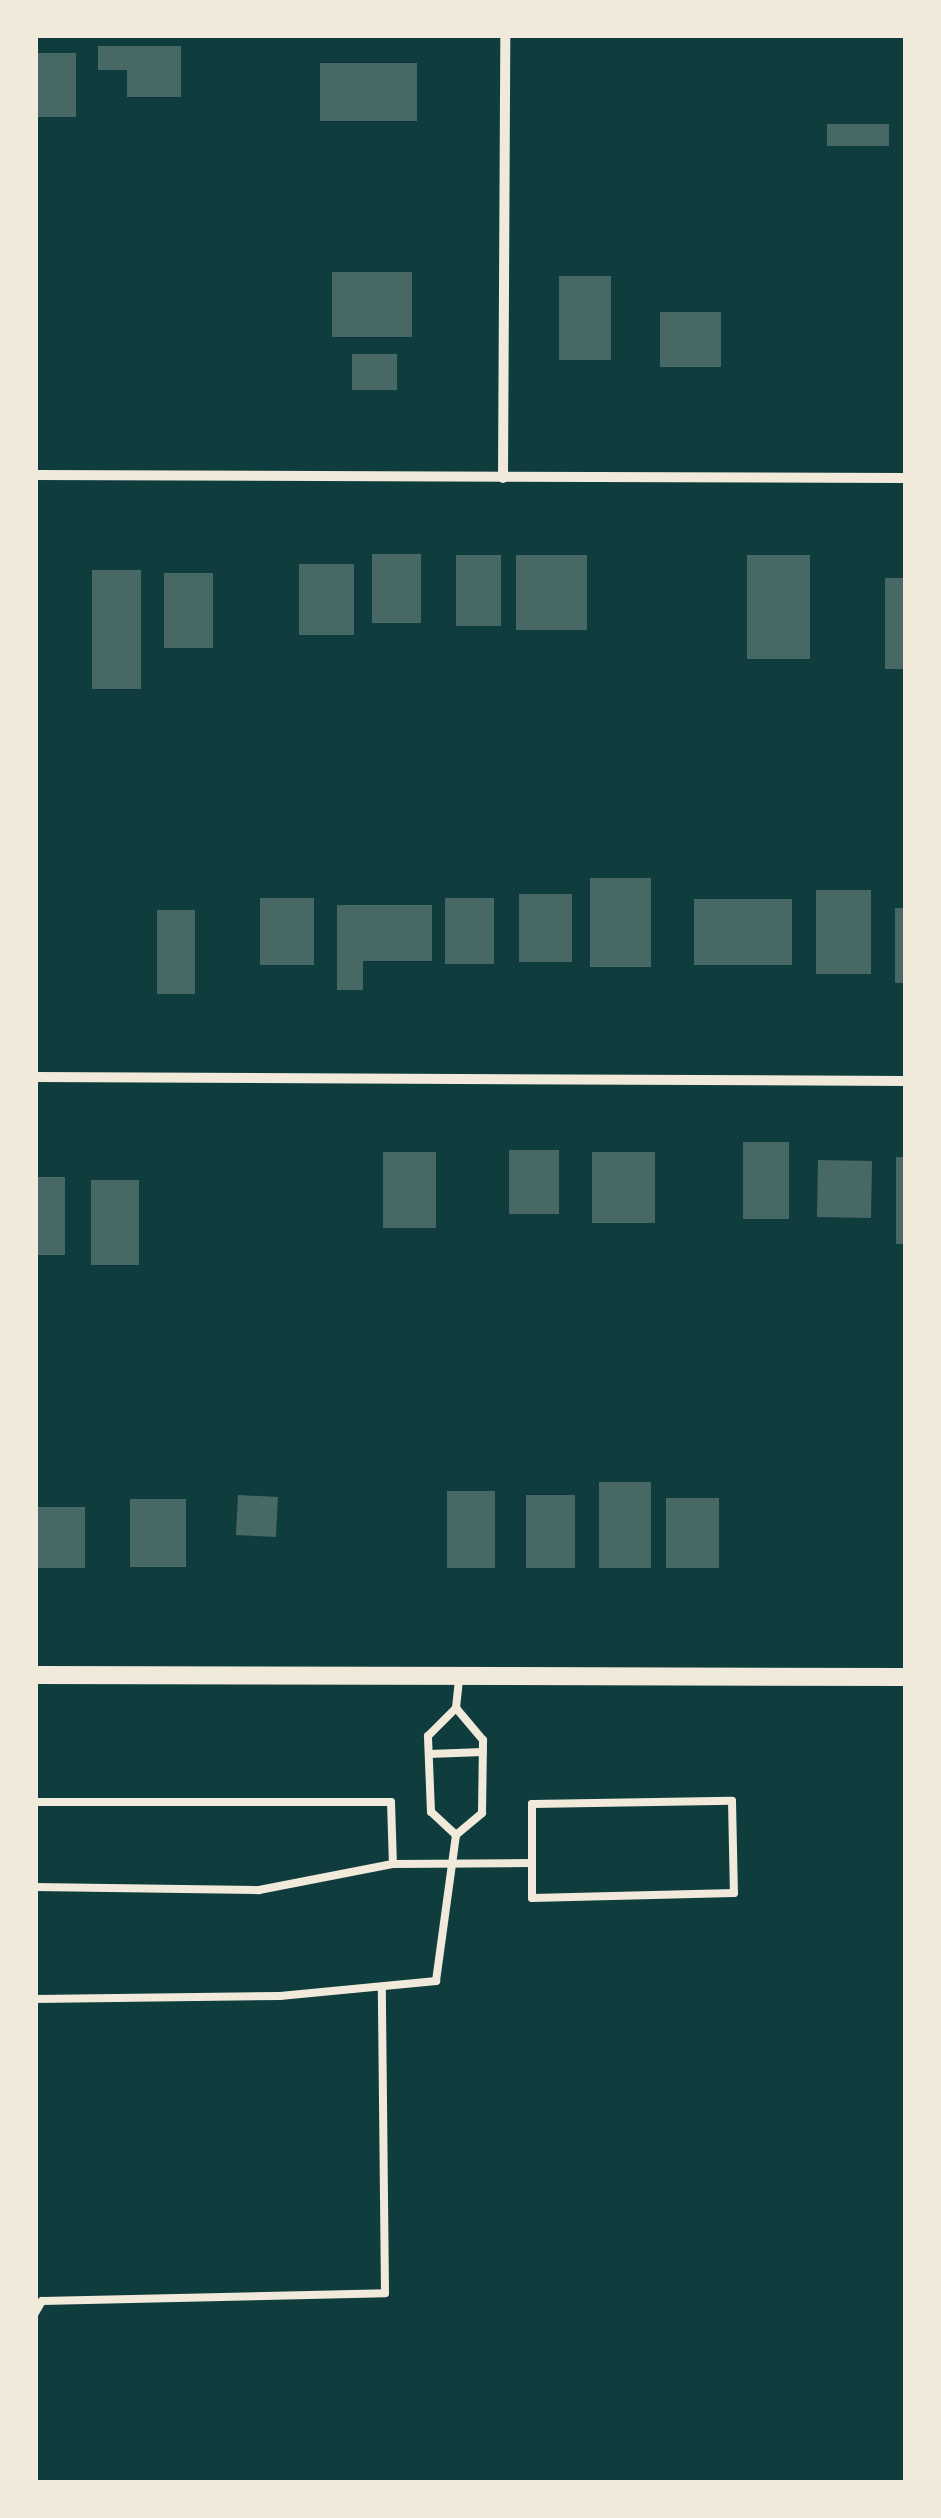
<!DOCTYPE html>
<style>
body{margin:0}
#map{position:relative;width:941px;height:2518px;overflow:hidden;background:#0f3d3e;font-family:"Titillium Web",sans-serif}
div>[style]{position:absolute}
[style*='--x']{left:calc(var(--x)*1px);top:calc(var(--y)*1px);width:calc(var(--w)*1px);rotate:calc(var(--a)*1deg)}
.building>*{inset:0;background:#486865;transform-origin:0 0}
.service>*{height:8px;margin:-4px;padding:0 4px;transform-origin:4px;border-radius:4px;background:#f1e9da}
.minor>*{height:10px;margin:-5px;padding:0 5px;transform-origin:5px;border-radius:5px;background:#f1e9da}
.tertiary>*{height:18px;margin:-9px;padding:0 9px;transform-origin:9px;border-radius:9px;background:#f1e9da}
span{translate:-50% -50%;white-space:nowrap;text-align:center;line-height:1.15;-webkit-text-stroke:8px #f1e9da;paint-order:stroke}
.frame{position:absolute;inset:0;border:38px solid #f1e9da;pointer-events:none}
</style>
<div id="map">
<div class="building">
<i style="clip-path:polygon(98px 46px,181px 46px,181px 97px,127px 97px,127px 70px,98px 70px)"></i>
<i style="left:35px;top:53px;width:41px;height:64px"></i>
<i style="left:320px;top:63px;width:97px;height:58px"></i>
<i style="left:827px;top:124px;width:62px;height:22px"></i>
<i style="left:332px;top:272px;width:80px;height:65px"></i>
<i style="left:559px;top:276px;width:52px;height:84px"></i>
<i style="left:660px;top:312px;width:61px;height:55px"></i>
<i style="left:352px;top:354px;width:45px;height:36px"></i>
<i style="left:372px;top:554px;width:49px;height:69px"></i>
<i style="left:456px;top:555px;width:45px;height:71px"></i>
<i style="left:516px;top:555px;width:71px;height:75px"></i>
<i style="left:747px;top:555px;width:63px;height:104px"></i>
<i style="left:299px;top:564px;width:55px;height:71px"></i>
<i style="left:92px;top:570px;width:49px;height:119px"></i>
<i style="left:164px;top:573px;width:49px;height:75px"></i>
<i style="left:885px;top:578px;width:21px;height:91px"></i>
<i style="left:590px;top:878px;width:61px;height:89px"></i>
<i style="left:816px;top:890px;width:55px;height:84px"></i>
<i style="left:519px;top:894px;width:53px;height:68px"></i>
<i style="left:260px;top:898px;width:54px;height:67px"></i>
<i style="left:445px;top:898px;width:49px;height:66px"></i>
<i style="left:694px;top:899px;width:98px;height:66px"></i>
<i style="clip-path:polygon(337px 905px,432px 905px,432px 961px,363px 961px,363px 990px,337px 990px)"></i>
<i style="left:895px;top:908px;width:11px;height:75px"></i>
<i style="left:157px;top:910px;width:38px;height:84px"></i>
<i style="left:743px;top:1142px;width:46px;height:77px"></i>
<i style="left:509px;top:1150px;width:50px;height:64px"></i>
<i style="left:383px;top:1152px;width:53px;height:76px"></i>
<i style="left:592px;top:1152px;width:63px;height:71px"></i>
<i style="left:896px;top:1157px;width:10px;height:87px"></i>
<i style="left:818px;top:1160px;width:54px;height:57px;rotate:1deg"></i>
<i style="left:35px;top:1177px;width:30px;height:78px"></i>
<i style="left:91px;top:1180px;width:48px;height:85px"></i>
<i style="left:599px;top:1482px;width:52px;height:86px"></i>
<i style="left:447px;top:1491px;width:48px;height:77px"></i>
<i style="left:238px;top:1495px;width:40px;height:40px;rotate:3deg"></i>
<i style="left:526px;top:1495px;width:49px;height:73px"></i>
<i style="left:666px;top:1498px;width:53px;height:70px"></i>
<i style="left:130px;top:1499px;width:56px;height:68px"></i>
<i style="left:36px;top:1507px;width:49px;height:61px"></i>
</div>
<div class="service">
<i style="--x:429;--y:1754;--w:54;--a:-2.1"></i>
<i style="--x:732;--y:1801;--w:92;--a:88.8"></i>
<i style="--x:734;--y:1893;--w:202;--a:178.6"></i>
<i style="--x:532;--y:1898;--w:94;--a:-90"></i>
<i style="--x:532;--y:1804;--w:200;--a:-0.9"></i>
<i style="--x:35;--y:1802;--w:356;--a:0"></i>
<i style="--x:391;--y:1802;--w:62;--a:88.2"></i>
<i style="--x:456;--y:1835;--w:34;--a:-137"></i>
<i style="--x:431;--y:1812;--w:76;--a:-92.3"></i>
<i style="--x:428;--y:1736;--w:40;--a:-45"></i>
<i style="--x:456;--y:1708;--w:30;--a:-84"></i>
<i style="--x:35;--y:1887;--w:224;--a:0.8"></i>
<i style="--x:259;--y:1890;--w:136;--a:-11"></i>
<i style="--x:393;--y:1864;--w:138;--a:-0.4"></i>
<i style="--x:35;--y:1999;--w:245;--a:-0.7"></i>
<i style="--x:280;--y:1996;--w:157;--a:-5.5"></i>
<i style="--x:436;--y:1981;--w:147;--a:-82.2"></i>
<i style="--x:456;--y:1835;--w:34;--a:-40"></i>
<i style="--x:482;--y:1813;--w:73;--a:-89.2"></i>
<i style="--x:483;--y:1740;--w:42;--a:-130.2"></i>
<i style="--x:35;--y:2313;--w:14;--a:-60"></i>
<i style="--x:42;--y:2301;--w:343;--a:-1.3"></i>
<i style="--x:385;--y:2293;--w:306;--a:-90.6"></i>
</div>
<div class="minor">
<i style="--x:35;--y:475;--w:871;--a:0.2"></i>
<i style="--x:503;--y:478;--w:443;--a:-89.7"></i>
<i style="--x:35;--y:1077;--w:871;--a:0.26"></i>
</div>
<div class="tertiary">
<i style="--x:35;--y:1675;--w:871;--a:0.13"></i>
</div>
<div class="frame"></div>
</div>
